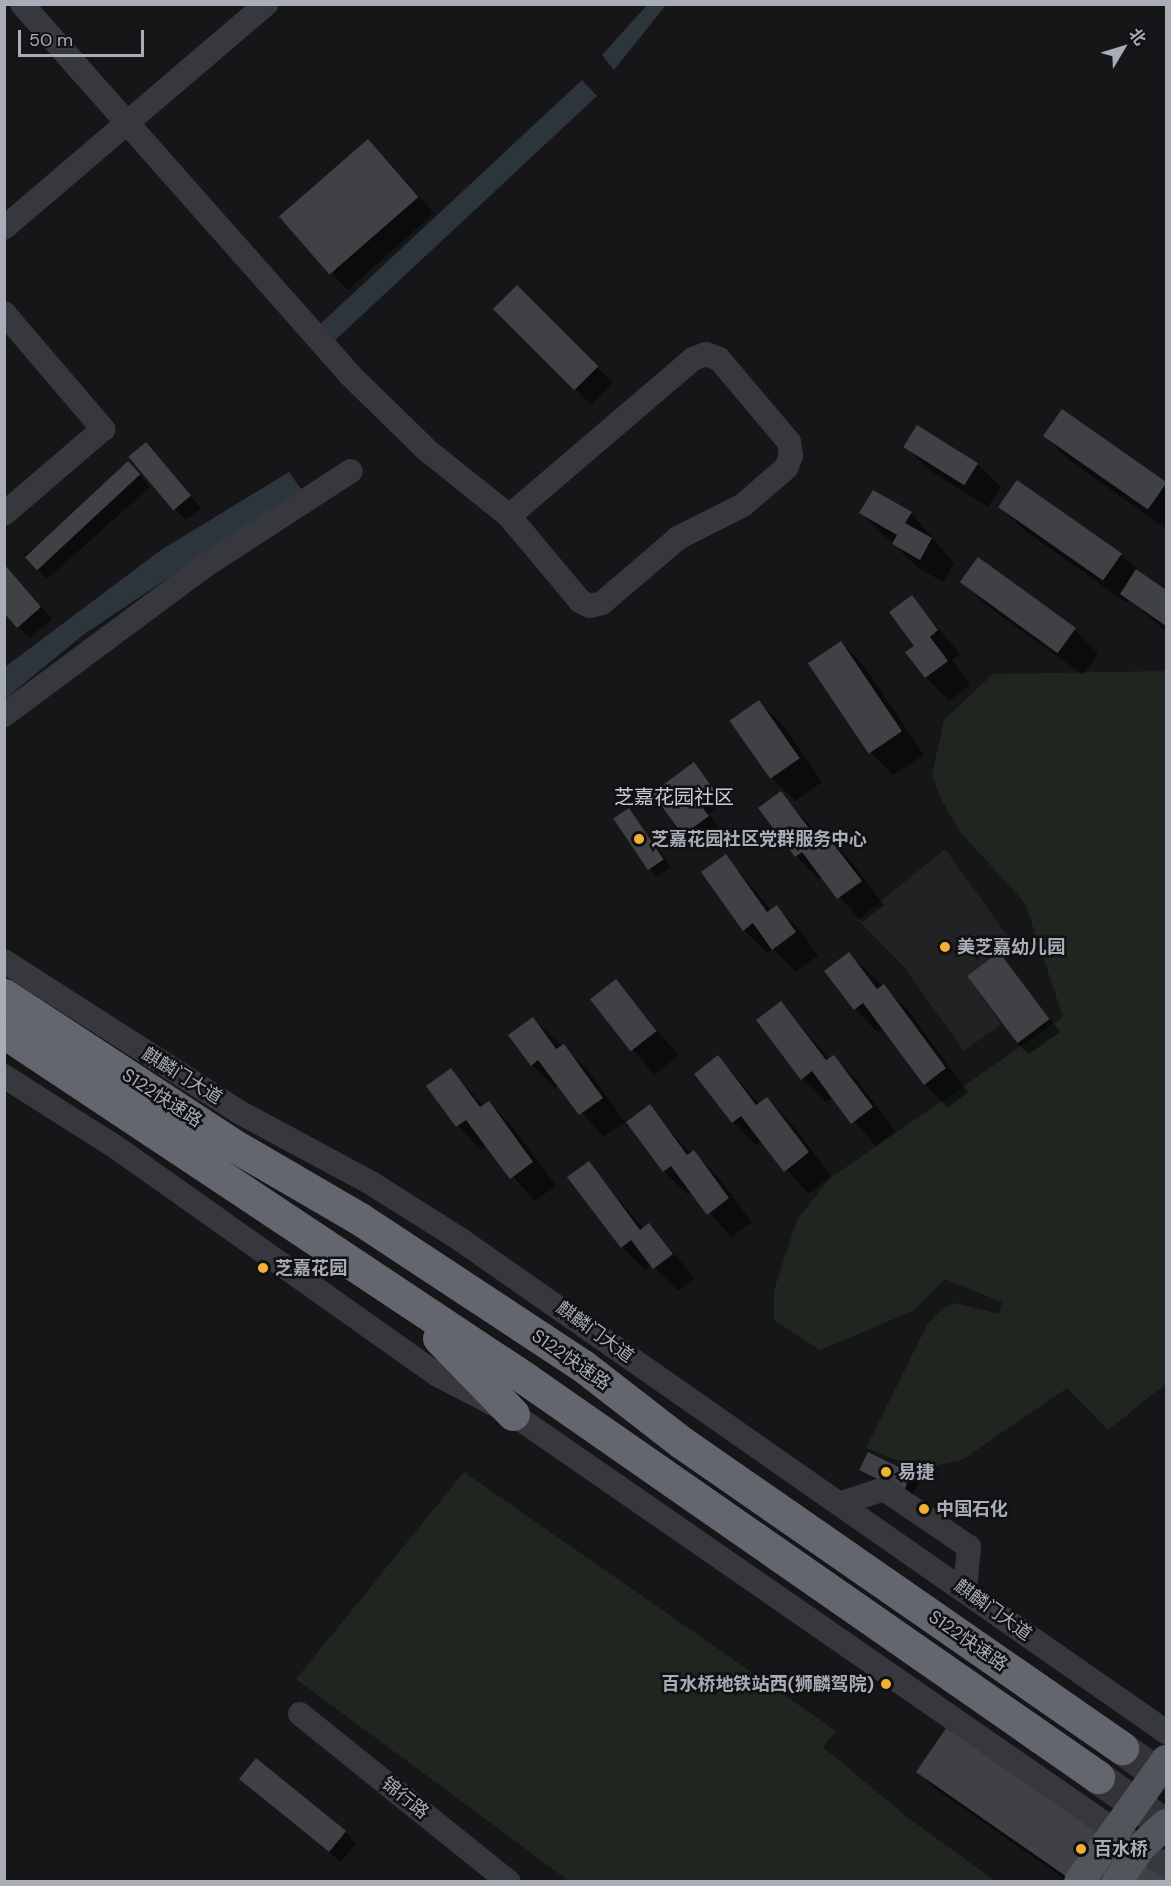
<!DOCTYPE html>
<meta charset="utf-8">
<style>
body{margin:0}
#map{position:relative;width:1171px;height:1886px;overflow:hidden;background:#161618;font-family:"DM Sans","Noto Sans SC",sans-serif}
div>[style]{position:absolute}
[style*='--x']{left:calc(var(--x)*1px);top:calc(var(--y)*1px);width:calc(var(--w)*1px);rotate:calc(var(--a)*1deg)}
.built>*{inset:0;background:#222225}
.green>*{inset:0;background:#1e261f}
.water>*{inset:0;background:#2c353c;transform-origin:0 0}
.shadow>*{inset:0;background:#0007;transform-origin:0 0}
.building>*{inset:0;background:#404145;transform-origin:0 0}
.highway-tunnel>*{height:33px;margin-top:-16.5px;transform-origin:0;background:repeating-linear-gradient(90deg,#333438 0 33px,transparent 0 49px)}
.minor>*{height:24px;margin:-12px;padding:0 12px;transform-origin:12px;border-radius:12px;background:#37383d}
.major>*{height:30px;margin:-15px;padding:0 15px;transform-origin:15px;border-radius:15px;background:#53555c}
.highway>*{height:33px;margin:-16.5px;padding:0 16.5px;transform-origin:16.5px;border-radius:16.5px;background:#63666e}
.dots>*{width:16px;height:16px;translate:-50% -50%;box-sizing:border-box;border:3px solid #111113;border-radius:50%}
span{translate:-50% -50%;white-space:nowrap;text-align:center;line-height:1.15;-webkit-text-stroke:5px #111113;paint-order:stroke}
.poi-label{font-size:18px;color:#a8adb8;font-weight:700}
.left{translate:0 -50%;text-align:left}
.right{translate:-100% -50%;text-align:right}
.street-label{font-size:18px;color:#a8adb8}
.neighbourhood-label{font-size:20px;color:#c9ccd4}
.frame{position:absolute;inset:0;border:6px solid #a8adb8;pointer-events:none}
.north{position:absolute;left:1093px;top:18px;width:60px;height:60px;-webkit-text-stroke:4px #111113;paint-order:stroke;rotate:52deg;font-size:16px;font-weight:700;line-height:24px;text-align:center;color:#a8adb8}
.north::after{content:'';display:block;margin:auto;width:21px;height:27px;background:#a8adb8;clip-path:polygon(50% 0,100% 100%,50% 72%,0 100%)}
.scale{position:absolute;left:18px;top:30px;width:126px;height:27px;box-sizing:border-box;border:3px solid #a8adb8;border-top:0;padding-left:8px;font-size:18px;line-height:21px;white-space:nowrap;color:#a8adb8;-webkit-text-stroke:4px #111113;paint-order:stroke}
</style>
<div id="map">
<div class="built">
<i style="clip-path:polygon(945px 849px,1012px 942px,967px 976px,1001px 1024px,964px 1051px,903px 966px,858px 920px)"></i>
</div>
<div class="green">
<i style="clip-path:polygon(1166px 671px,1166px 1384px,1108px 1430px,1067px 1388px,962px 1460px,919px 1469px,866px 1448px,928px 1323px,943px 1308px,955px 1303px,999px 1314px,1002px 1302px,945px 1279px,913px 1311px,820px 1350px,774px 1320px,774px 1290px,797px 1220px,829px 1179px,1063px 1017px,1025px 903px,960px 832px,941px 799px,932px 775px,944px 720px,993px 674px)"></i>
<i style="clip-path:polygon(464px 1472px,836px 1731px,823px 1747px,907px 1817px,995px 1881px,569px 1881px,296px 1679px)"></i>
</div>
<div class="water">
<i style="clip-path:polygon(648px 4px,666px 5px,614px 70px,602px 55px)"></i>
<i style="left:582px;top:80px;width:22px;height:360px;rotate:47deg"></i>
<i style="clip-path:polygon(289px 472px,301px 489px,83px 635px,5px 699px,5px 667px,161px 550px)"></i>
</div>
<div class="shadow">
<i style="clip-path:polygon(384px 157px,434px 213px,348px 290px,333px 275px)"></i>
<i style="left:517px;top:287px;width:136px;height:31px;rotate:45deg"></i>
<i style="clip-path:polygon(1062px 411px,1166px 485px,1166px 529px,1068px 459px,1045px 436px)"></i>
<i style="clip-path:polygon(906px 447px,977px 464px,1001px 487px,988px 507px,929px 470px)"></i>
<i style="clip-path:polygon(157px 456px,201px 508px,186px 520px,175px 509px)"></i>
<i style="clip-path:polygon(139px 474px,150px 487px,47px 579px,24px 555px)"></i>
<i style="clip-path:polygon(1000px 507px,1121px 555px,1166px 592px,1166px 631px,1129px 600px,1127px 603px,1024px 530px)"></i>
<i style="clip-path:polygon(861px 513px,911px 513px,954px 563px,943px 582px,917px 567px)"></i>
<i style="clip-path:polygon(978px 560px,1075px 630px,1098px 653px,1083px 675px,986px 605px,962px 581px)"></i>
<i style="clip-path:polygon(4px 565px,52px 619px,30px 638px,18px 627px)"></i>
<i style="clip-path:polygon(912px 597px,960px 654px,952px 660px,970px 685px,949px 701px,926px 677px,916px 646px)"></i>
<i style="clip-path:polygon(841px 642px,864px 666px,924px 755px,893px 775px,870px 752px)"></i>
<i style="clip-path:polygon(759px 702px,783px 725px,822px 782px,795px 801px,772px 778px)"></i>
<i style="clip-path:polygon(693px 764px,724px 802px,709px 814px,719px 828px,696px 845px,684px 834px)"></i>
<i style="clip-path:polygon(781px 793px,821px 838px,825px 835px,848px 858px,884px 905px,862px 922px,822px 877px,819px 879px,796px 856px)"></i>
<i style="clip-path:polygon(628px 809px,671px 867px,657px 877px,650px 869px)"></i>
<i style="clip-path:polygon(726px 856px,772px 911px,777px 907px,800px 930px,818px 956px,796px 972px,773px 949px,767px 953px,744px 930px)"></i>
<i style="clip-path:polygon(849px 954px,907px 1009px,968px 1092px,948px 1108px,925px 1084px,883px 1029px,878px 1033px,855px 1009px)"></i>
<i style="clip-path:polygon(999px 954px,1060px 1032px,1029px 1054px,1017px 1043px)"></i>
<i style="left:616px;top:981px;width:97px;height:31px;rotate:50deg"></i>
<i style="clip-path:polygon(781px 1003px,830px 1060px,834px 1057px,857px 1080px,895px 1131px,876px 1146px,833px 1097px,826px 1102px,802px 1079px)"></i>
<i style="clip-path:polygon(533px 1019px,587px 1069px,625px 1122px,603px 1137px,559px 1085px,555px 1088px,532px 1065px)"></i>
<i style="clip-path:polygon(718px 1057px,760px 1105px,767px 1099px,790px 1122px,831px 1176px,808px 1194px,762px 1141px,756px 1145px,733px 1122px)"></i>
<i style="clip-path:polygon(451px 1070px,484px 1106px,489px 1103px,512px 1126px,556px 1186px,534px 1201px,487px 1145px,481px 1150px,458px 1126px,428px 1086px)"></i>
<i style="clip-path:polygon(649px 1106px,691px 1154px,694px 1152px,717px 1176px,752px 1222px,731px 1237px,691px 1191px,687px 1194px,664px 1171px)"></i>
<i style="clip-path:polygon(588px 1163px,644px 1229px,649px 1225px,695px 1278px,678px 1291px,652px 1265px,645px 1270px,622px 1247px)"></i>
<i style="left:869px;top:1454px;width:57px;height:18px;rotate:28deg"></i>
<i style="clip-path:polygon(918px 1772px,1166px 1877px,1166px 1882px,1069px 1882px,933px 1787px)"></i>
<i style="clip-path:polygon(253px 1790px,345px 1832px,356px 1843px,341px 1862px)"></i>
</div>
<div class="building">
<i style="left:368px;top:139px;width:77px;height:118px;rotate:49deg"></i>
<i style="left:517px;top:285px;width:115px;height:34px;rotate:45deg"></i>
<i style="left:1062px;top:409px;width:128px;height:33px;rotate:35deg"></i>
<i style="left:917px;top:425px;width:72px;height:26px;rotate:32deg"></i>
<i style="left:146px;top:442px;width:70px;height:23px;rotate:50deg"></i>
<i style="left:128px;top:461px;width:18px;height:141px;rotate:47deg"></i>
<i style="left:1017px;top:480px;width:128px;height:33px;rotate:35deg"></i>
<i style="clip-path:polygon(873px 490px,912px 512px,905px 523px,932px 538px,920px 560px,892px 544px,897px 535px,859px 513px)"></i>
<i style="left:978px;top:557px;width:121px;height:31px;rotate:36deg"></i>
<i style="clip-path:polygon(4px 564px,41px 607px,17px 628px,4px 613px)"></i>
<i style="clip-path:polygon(1136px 569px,1166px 590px,1166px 626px,1120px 594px)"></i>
<i style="clip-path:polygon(912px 595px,938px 630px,930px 637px,948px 661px,925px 678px,905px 652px,914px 646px,889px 612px)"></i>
<i style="left:841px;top:641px;width:109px;height:40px;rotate:56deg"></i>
<i style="left:759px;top:700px;width:71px;height:36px;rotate:55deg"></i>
<i style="clip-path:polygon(694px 762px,714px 790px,698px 802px,709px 816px,683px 835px,652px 793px)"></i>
<i style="clip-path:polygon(781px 791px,817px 839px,825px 833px,862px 881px,837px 899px,802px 852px,795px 857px,758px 808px)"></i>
<i style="left:629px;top:808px;width:62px;height:19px;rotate:56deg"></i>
<i style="clip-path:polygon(726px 854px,767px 912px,777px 905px,796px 932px,772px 950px,753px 923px,743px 931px,701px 872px)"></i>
<i style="clip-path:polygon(849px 952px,877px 989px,884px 984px,946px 1068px,924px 1085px,863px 1003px,854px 1010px,824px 971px)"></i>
<i style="left:999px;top:952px;width:84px;height:40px;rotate:53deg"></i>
<i style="left:616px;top:979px;width:66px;height:33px;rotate:52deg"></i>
<i style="clip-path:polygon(781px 1001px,826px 1060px,834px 1055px,873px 1107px,851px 1124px,812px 1071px,801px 1080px,756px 1020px)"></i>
<i style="clip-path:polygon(533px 1017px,556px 1049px,564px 1044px,603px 1098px,579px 1115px,538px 1060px,531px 1066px,508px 1035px)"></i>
<i style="clip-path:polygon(718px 1055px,756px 1105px,767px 1097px,809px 1152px,784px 1172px,741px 1116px,732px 1123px,694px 1074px)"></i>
<i style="clip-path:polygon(451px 1068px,480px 1107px,489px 1101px,533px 1162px,510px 1179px,466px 1120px,456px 1127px,426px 1086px)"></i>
<i style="clip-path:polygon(650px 1104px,687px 1155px,694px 1150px,729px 1198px,707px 1215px,671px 1166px,663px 1172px,626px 1122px)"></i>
<i style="clip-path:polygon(589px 1161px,640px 1230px,649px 1223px,673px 1254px,653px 1269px,631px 1240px,621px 1248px,567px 1177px)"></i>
<i style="left:868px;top:1452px;width:49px;height:20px;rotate:26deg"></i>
<i style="clip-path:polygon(949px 1724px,1166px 1875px,1166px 1882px,1074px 1882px,916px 1772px)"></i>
<i style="left:256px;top:1758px;width:116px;height:27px;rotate:39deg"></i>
</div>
<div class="highway-tunnel">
<i style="--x:1122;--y:1748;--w:54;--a:35.2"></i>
<i style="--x:1098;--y:1777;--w:83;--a:35.2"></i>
</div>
<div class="minor">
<i style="--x:22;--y:4;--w:494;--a:48.5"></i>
<i style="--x:349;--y:374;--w:110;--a:44.3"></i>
<i style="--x:428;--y:451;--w:104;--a:38.7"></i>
<i style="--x:509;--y:516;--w:111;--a:50.1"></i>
<i style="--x:580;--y:601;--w:11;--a:27"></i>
<i style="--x:590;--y:606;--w:12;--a:-14"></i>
<i style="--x:602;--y:603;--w:100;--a:-40.5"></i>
<i style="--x:678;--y:538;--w:73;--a:-26.9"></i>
<i style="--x:743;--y:505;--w:57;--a:-40.7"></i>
<i style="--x:786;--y:468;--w:13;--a:-67"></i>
<i style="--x:791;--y:456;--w:14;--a:-98"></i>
<i style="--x:789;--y:442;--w:109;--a:-130.1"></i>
<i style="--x:719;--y:359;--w:14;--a:-159"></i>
<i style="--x:706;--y:354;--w:14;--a:159"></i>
<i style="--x:693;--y:359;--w:242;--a:139.5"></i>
<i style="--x:4;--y:228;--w:345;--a:-40.5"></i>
<i style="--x:4;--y:313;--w:153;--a:49.5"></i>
<i style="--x:103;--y:429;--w:130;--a:139.4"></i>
<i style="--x:4;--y:715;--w:248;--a:-36.6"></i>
<i style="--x:203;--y:567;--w:176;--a:-33"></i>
<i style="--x:4;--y:961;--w:282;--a:32.7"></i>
<i style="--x:241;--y:1113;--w:148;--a:28.3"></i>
<i style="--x:371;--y:1183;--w:107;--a:32.3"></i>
<i style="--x:461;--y:1240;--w:860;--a:34.91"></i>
<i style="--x:4;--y:1076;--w:134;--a:32.5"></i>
<i style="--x:117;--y:1148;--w:391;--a:35.3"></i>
<i style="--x:436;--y:1374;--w:87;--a:27.5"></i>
<i style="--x:513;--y:1414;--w:794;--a:34.69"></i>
<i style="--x:842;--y:1503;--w:44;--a:-18.4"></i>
<i style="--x:884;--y:1489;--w:103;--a:34.3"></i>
<i style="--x:969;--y:1547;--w:42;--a:95.4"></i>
<i style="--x:300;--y:1714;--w:268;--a:38.8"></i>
</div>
<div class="major">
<i style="--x:1079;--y:1882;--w:150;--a:-54.5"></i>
<i style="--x:1117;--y:1882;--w:41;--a:-55.9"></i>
<i style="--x:1140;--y:1848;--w:35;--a:-43"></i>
</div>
<div class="highway">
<i style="--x:4;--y:995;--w:274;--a:33.2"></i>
<i style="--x:233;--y:1145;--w:147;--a:30.2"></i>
<i style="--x:360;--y:1219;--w:267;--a:33.4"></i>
<i style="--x:583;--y:1366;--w:124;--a:37.8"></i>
<i style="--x:681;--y:1442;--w:537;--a:34.76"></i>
<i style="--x:4;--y:1032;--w:627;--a:33.61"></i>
<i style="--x:526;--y:1379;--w:697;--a:34.83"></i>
<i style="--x:439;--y:1338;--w:106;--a:45.8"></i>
</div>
<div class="dots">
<i style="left:639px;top:839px;background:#f2b134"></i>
<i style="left:945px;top:947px;background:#f2b134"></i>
<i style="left:263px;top:1268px;background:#f2b134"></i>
<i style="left:886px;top:1472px;background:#f2b134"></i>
<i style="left:924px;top:1509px;background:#f2b134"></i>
<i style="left:886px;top:1684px;background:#f2b134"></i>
<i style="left:1081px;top:1849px;background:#f2b134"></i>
</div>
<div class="poi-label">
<span class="left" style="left:651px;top:839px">芝嘉花园社区党群服务中心</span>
<span class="left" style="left:957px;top:947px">美芝嘉幼儿园</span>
<span class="left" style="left:275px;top:1268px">芝嘉花园</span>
<span class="left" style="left:898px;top:1472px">易捷</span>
<span class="left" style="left:936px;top:1509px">中国石化</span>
<span class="right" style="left:874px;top:1684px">百水桥地铁站西(狮麟驾院)</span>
<span class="left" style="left:1094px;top:1849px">百水桥</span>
</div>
<div class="street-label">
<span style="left:182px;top:1076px;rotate:32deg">麒麟门大道</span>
<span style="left:162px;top:1098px;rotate:33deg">S122快速路</span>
<span style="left:595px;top:1332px;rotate:36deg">麒麟门大道</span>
<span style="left:571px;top:1360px;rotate:35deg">S122快速路</span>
<span style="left:993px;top:1610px;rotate:36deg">麒麟门大道</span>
<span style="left:968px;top:1641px;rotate:35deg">S122快速路</span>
<span style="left:405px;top:1798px;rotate:39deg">锦行路</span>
</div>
<div class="neighbourhood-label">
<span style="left:674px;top:797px">芝嘉花园社区</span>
</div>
<div class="frame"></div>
<div class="north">北</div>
<div class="scale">50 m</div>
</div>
